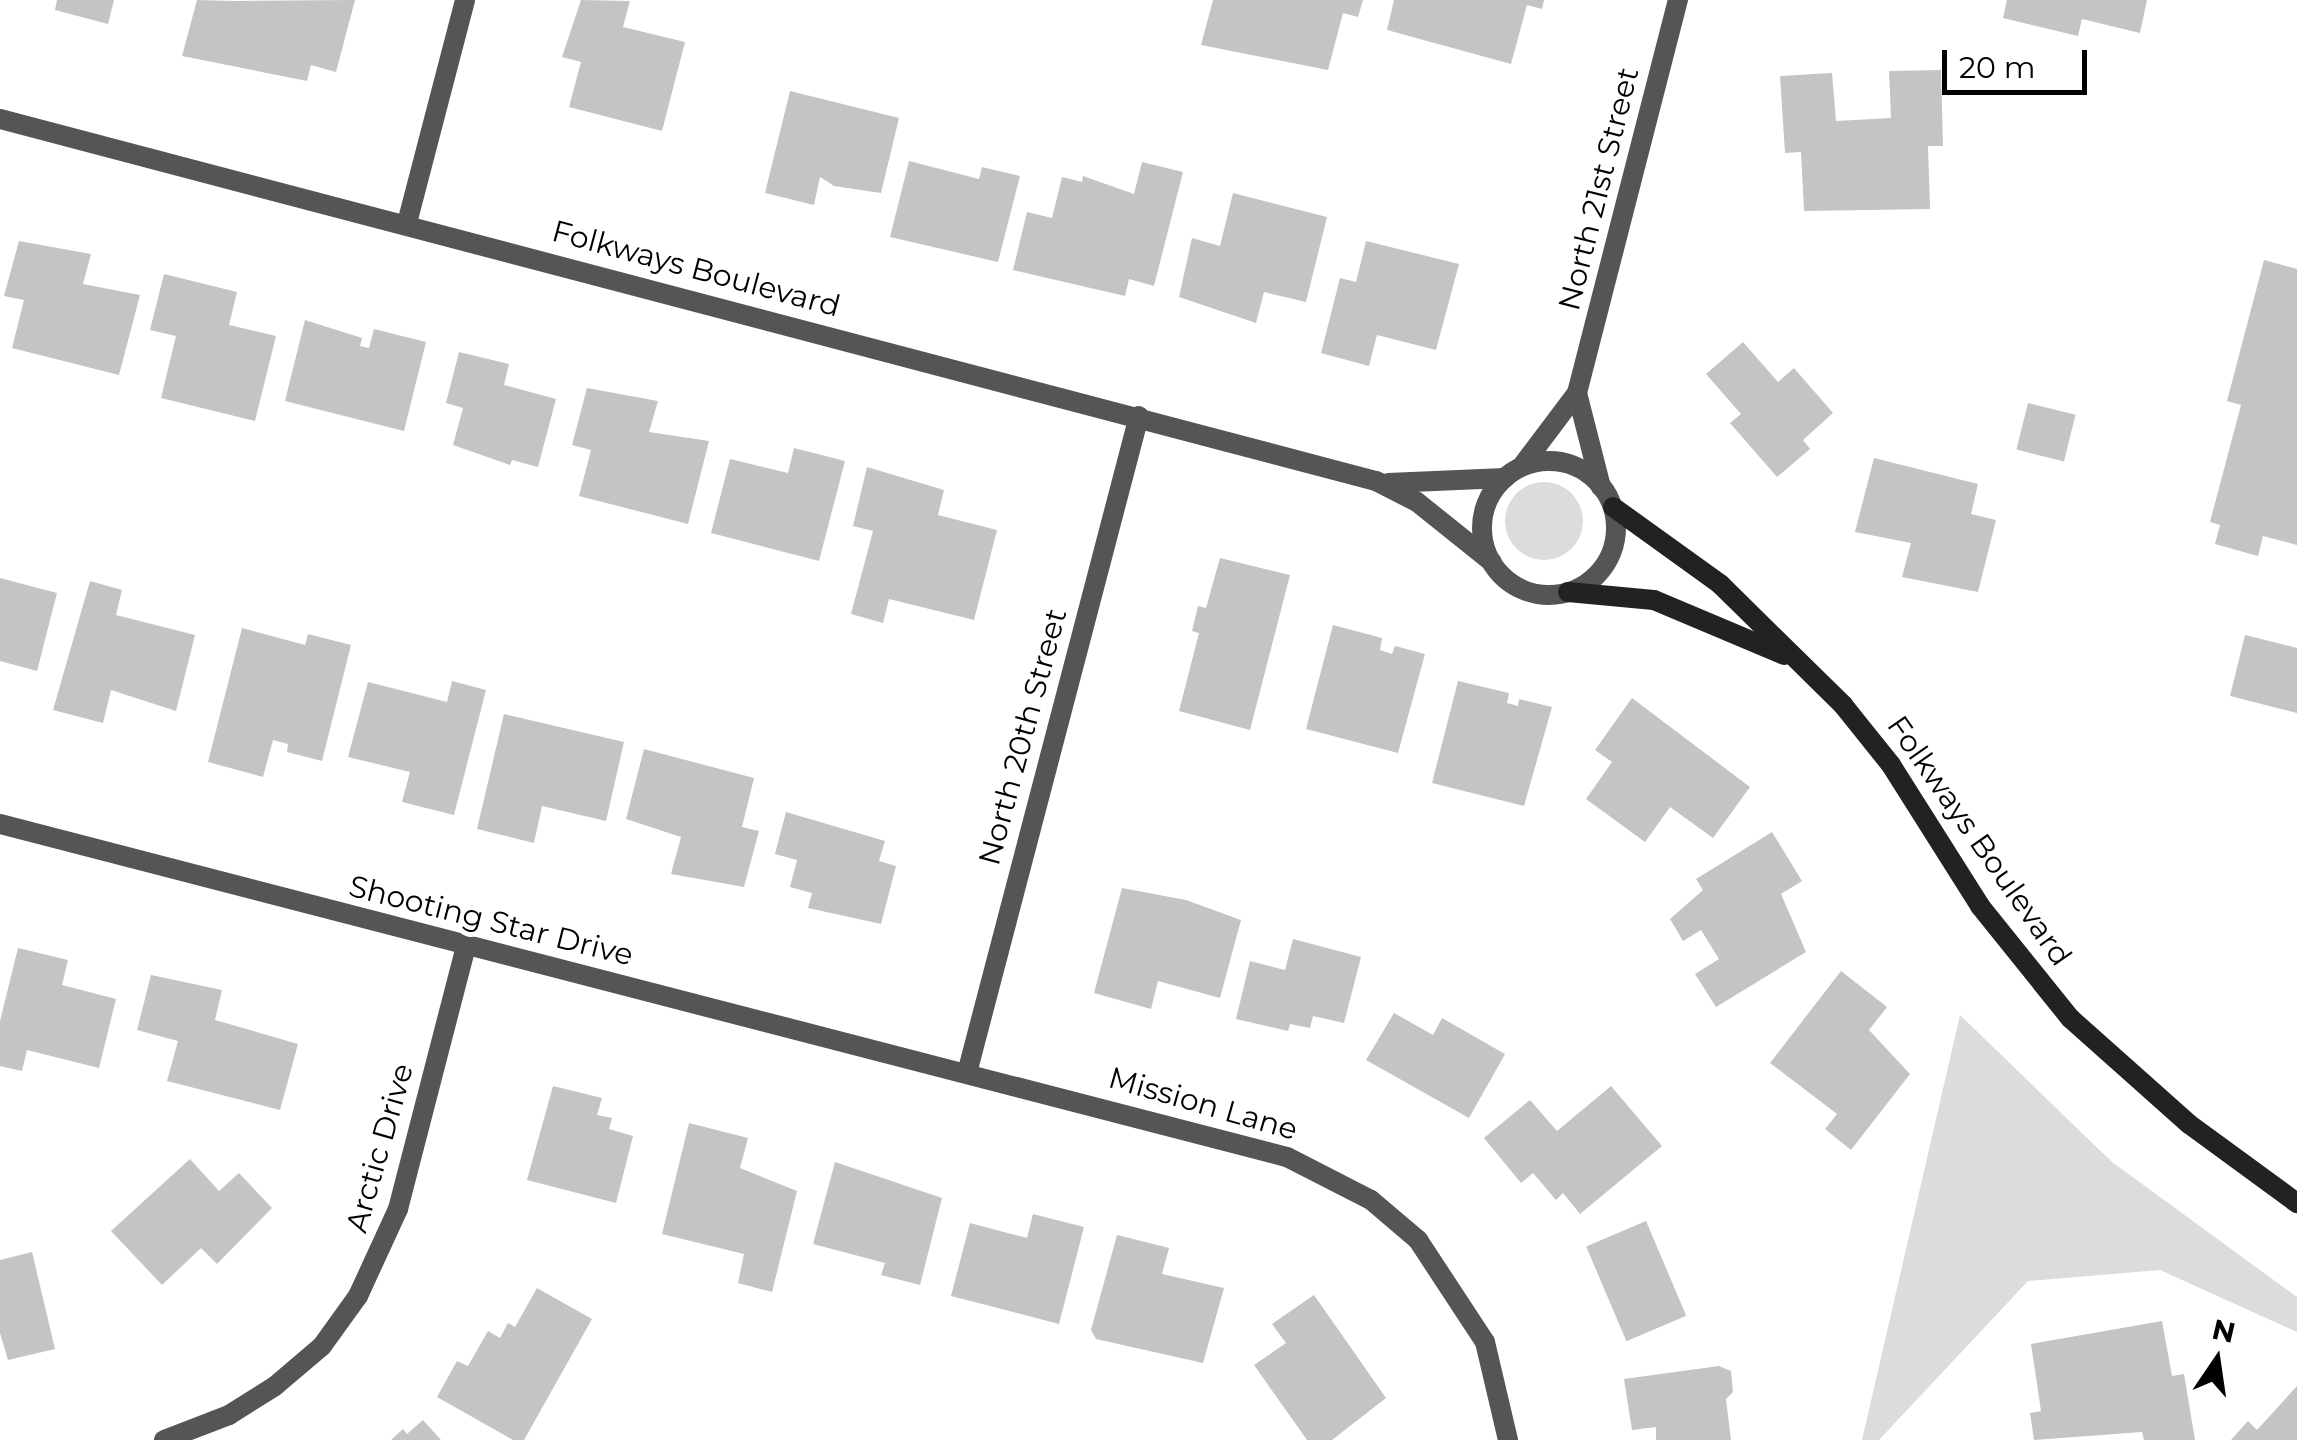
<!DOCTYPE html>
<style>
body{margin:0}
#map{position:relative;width:2297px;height:1440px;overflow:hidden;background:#fff;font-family:Montserrat,sans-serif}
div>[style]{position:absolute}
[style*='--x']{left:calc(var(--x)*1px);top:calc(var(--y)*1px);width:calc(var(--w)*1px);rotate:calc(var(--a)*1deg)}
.green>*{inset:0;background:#dcdcdc}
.round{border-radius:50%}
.building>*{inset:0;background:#c4c4c4;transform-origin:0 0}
.street>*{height:20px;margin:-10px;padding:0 10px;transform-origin:10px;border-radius:10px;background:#555}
.street>.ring{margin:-10px;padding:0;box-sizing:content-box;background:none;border:20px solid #555;border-radius:50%}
.secondary>*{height:20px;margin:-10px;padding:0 10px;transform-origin:10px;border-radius:10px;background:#222}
span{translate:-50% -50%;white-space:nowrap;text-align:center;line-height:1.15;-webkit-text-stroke:10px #fff;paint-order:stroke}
.street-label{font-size:30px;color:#000}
.north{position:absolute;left:2167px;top:1310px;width:100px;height:100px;-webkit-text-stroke:8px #fff;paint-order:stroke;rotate:13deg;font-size:28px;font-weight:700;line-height:40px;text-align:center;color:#000}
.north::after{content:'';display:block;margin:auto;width:35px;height:45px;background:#000;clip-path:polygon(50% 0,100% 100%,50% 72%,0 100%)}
.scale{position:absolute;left:1942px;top:50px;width:145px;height:45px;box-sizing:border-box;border:5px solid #000;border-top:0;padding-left:12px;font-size:30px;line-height:35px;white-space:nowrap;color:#000;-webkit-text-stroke:8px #fff;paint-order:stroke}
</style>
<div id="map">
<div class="green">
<i class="round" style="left:1505px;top:482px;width:78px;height:78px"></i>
<i style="clip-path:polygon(1960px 1015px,2112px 1162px,2297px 1297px,2297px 1332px,2160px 1270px,2028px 1281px,1879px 1440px,1862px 1440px)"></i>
</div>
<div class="building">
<i style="clip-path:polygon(57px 0,114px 0,108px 24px,55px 10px)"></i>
<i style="clip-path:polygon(197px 0,234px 1px,355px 0,336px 72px,311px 65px,307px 81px,182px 56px)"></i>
<i style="clip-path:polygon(581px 0,630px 1px,623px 27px,685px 42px,662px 131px,569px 107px,581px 62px,562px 57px)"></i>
<i style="clip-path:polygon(1213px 0,1363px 0,1358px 17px,1343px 13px,1328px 70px,1201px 45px)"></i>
<i style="clip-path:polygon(1394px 0,1544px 0,1542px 9px,1527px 5px,1511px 64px,1387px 30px)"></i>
<i style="clip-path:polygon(2007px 0,2147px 0,2140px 33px,2082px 19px,2078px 36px,2003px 18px)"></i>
<i style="clip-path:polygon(1941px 70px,1943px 146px,1928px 146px,1930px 209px,1804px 211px,1801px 152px,1785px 153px,1780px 76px,1832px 73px,1836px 121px,1891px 118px,1889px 71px)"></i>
<i style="clip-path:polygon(790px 91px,899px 118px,881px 193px,834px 186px,820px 177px,814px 205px,765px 193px)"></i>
<i style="clip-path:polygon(909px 161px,979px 179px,982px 167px,1020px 176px,998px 262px,890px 237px)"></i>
<i style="clip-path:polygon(1142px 162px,1183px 172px,1154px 286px,1129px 279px,1125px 296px,1013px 270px,1027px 212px,1052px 218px,1062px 177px,1082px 182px,1083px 176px,1134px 194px)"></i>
<i style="clip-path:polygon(1233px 193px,1327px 217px,1306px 302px,1264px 292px,1256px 323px,1179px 297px,1192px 238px,1220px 246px)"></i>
<i style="clip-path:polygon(19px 241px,91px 254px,83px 284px,140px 295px,119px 375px,12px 348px,24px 300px,4px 296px)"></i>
<i style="clip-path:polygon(1366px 241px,1459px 264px,1436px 350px,1377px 335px,1369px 366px,1321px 353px,1340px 278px,1356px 282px)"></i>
<i style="clip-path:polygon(2264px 260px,2297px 269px,2297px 545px,2263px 536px,2258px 556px,2215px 544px,2220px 525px,2210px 522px,2241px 405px,2227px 401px)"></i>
<i style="clip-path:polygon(164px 274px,237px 292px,229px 325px,276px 336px,255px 421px,161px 398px,176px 336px,150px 330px)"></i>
<i style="clip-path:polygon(305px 320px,362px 338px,360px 346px,369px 348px,374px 329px,426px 342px,404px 431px,285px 401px)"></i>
<i style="clip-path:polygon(1743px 342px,1778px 382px,1794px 368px,1833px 413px,1803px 440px,1810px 449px,1777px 477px,1730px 423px,1741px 414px,1706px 374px)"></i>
<i style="clip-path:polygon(459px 352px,509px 364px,504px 385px,556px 399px,538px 467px,512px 460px,510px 465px,453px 445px,463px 408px,446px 403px)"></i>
<i style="clip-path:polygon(587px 388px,658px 401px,649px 432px,709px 441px,688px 524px,579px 496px,591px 450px,572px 445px)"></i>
<i style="left:2028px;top:403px;width:49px;height:48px;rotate:14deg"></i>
<i style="clip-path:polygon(794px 448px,845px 461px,819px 561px,711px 533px,730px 459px,788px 473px)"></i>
<i style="clip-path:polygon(1874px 458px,1978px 484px,1971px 514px,1996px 520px,1978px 592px,1902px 577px,1911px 543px,1855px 532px)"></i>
<i style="clip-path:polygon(867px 467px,944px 490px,938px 515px,997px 530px,974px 620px,889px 599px,883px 623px,851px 614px,873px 531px,853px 526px)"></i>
<i style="clip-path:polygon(1220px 558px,1290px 575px,1250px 730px,1179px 711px,1199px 633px,1192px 631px,1198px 606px,1206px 608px)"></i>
<i style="clip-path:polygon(0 578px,57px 593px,37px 671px,0 661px)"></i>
<i style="clip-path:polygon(90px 581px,122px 590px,116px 615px,195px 635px,176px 711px,111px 690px,103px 723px,53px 710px)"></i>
<i style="clip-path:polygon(1333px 625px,1382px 638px,1380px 650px,1392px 654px,1395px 646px,1425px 654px,1398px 753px,1306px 729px)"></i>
<i style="clip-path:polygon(242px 628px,305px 645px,308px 634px,351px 645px,322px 761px,287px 752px,288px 744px,273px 740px,263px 777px,208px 762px)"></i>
<i style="clip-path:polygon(2245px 635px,2297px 648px,2297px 713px,2230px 696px)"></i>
<i style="clip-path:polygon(452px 681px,486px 690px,454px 815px,402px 802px,410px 772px,348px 757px,368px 682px,447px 702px)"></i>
<i style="clip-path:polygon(1458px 681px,1509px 693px,1507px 703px,1518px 706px,1519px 699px,1552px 707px,1524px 806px,1432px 783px)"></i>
<i style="clip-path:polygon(1632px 698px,1750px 787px,1713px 838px,1670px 807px,1645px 842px,1586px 799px,1612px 762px,1595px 750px)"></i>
<i style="clip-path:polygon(504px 714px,624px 742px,606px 821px,542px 806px,534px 843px,477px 829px)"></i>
<i style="clip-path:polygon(644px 749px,754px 778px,742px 827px,759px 831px,744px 887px,671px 874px,681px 837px,626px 819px)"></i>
<i style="clip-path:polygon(786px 812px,885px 841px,879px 861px,896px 866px,881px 924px,808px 908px,812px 893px,790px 887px,797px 860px,775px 854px)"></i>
<i style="clip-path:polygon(1772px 832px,1802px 881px,1781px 894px,1806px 952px,1716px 1007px,1695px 974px,1719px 959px,1701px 930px,1683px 941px,1670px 919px,1703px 890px,1696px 879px)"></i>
<i style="clip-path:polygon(1122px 888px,1186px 900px,1241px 920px,1220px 998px,1158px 981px,1151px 1009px,1094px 993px)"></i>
<i style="clip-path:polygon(1293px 939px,1361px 957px,1344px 1023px,1313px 1016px,1310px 1028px,1290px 1024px,1288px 1031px,1236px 1019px,1250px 961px,1285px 970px)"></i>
<i style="clip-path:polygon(18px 948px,68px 960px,62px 985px,116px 999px,99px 1068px,27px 1050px,22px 1071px,0 1066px,0 1021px)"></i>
<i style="clip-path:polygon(1841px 971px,1887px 1007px,1869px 1030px,1910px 1074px,1851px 1150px,1825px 1129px,1837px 1114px,1770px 1063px)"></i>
<i style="clip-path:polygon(151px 975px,222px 990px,215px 1020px,298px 1044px,280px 1110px,167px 1081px,178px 1041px,137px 1030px)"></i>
<i style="clip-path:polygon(1394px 1013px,1433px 1035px,1442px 1018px,1505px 1054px,1469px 1118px,1366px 1060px)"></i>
<i style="clip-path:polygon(553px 1086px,602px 1098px,597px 1115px,612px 1118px,609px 1129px,633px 1136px,616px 1203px,527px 1180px)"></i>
<i style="clip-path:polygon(1611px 1086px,1662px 1146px,1580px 1214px,1563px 1193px,1556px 1200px,1533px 1173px,1521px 1183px,1484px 1138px,1530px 1100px,1557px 1131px)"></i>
<i style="clip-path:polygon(689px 1123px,748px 1138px,740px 1168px,797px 1191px,772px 1292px,738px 1283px,744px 1254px,662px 1234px)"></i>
<i style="clip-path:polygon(190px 1159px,219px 1191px,239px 1173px,272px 1208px,217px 1264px,201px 1248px,162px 1285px,111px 1231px)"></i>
<i style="clip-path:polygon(835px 1162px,942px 1198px,920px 1285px,881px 1275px,885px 1263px,813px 1244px)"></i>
<i style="clip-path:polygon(1033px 1214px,1084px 1227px,1059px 1324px,951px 1296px,970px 1223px,1027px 1238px)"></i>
<i style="left:1646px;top:1221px;width:103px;height:65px;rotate:67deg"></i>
<i style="clip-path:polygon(1117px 1235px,1169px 1248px,1162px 1274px,1224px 1288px,1203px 1363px,1096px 1339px,1091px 1330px)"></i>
<i style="clip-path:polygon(32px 1252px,55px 1349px,8px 1360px,0 1333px,0 1260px)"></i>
<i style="clip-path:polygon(537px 1288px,592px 1319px,524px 1440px,513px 1440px,437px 1397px,457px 1361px,468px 1366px,488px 1331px,500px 1338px,508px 1323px,515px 1327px)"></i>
<i style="clip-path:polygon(1314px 1295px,1386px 1398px,1332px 1440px,1307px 1440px,1254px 1365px,1286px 1343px,1272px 1324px)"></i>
<i style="clip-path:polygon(2162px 1321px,2172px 1376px,2184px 1374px,2195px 1440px,2144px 1440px,2142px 1432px,2034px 1440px,2030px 1413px,2041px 1411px,2031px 1344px)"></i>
<i style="clip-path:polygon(1719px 1366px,1731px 1371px,1733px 1392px,1726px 1399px,1731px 1440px,1656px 1440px,1656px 1427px,1632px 1430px,1624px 1379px)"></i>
<i style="clip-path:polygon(2297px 1386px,2297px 1440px,2231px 1440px,2248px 1421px,2257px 1430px)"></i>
<i style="clip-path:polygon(423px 1420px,441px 1440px,391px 1440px,403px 1429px,407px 1434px)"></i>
</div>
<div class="street">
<i style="--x:0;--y:119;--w:1423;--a:14.74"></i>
<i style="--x:1376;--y:481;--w:46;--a:27.1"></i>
<i style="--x:1417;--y:502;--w:96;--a:38.7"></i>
<i style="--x:407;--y:223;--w:230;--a:-75.4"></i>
<i style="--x:1577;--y:393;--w:97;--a:75.7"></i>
<i class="ring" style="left:1482px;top:461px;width:114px;height:114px"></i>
<i style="--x:1522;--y:466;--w:91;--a:-53"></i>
<i style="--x:1577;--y:393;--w:406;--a:-75.6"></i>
<i style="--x:1388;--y:483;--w:117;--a:-2.4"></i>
<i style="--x:0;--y:824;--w:1329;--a:14.51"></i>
<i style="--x:1287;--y:1157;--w:94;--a:27.1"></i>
<i style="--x:1371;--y:1200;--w:62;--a:40.4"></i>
<i style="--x:1418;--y:1240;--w:122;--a:56.7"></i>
<i style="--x:1485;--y:1342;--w:101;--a:76.8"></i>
<i style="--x:967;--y:1073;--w:679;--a:-75.33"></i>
<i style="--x:164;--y:1440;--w:70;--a:-21"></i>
<i style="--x:229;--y:1415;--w:54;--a:-32.2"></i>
<i style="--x:275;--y:1386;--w:62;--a:-40.4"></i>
<i style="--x:322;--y:1346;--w:62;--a:-54.2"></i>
<i style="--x:358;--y:1296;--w:96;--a:-65.3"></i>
<i style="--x:398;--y:1209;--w:271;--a:-75.5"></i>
</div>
<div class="secondary">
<i style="--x:1613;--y:507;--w:132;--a:35.7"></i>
<i style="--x:1720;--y:584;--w:173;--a:44.5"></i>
<i style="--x:1843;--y:705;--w:77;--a:51.3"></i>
<i style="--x:1891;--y:765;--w:167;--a:57.7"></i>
<i style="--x:1980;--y:906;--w:144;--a:51.2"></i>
<i style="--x:2070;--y:1018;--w:159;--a:41.7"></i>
<i style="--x:2189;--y:1124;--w:134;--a:36.2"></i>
<i style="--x:1568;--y:592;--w:86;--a:5.3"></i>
<i style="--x:1654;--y:600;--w:141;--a:22.9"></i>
</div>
<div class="street-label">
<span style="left:1599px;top:189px;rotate:-76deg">North 21st Street</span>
<span style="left:696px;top:269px;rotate:15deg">Folkways Boulevard</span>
<span style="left:1023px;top:737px;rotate:-75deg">North 20th Street</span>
<span style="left:1979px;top:841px;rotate:55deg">Folkways Boulevard</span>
<span style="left:491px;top:921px;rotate:14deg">Shooting Star Drive</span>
<span style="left:1203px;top:1104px;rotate:16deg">Mission Lane</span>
<span style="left:380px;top:1148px;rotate:-74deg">Arctic Drive</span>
</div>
<div class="north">N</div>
<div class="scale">20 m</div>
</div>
